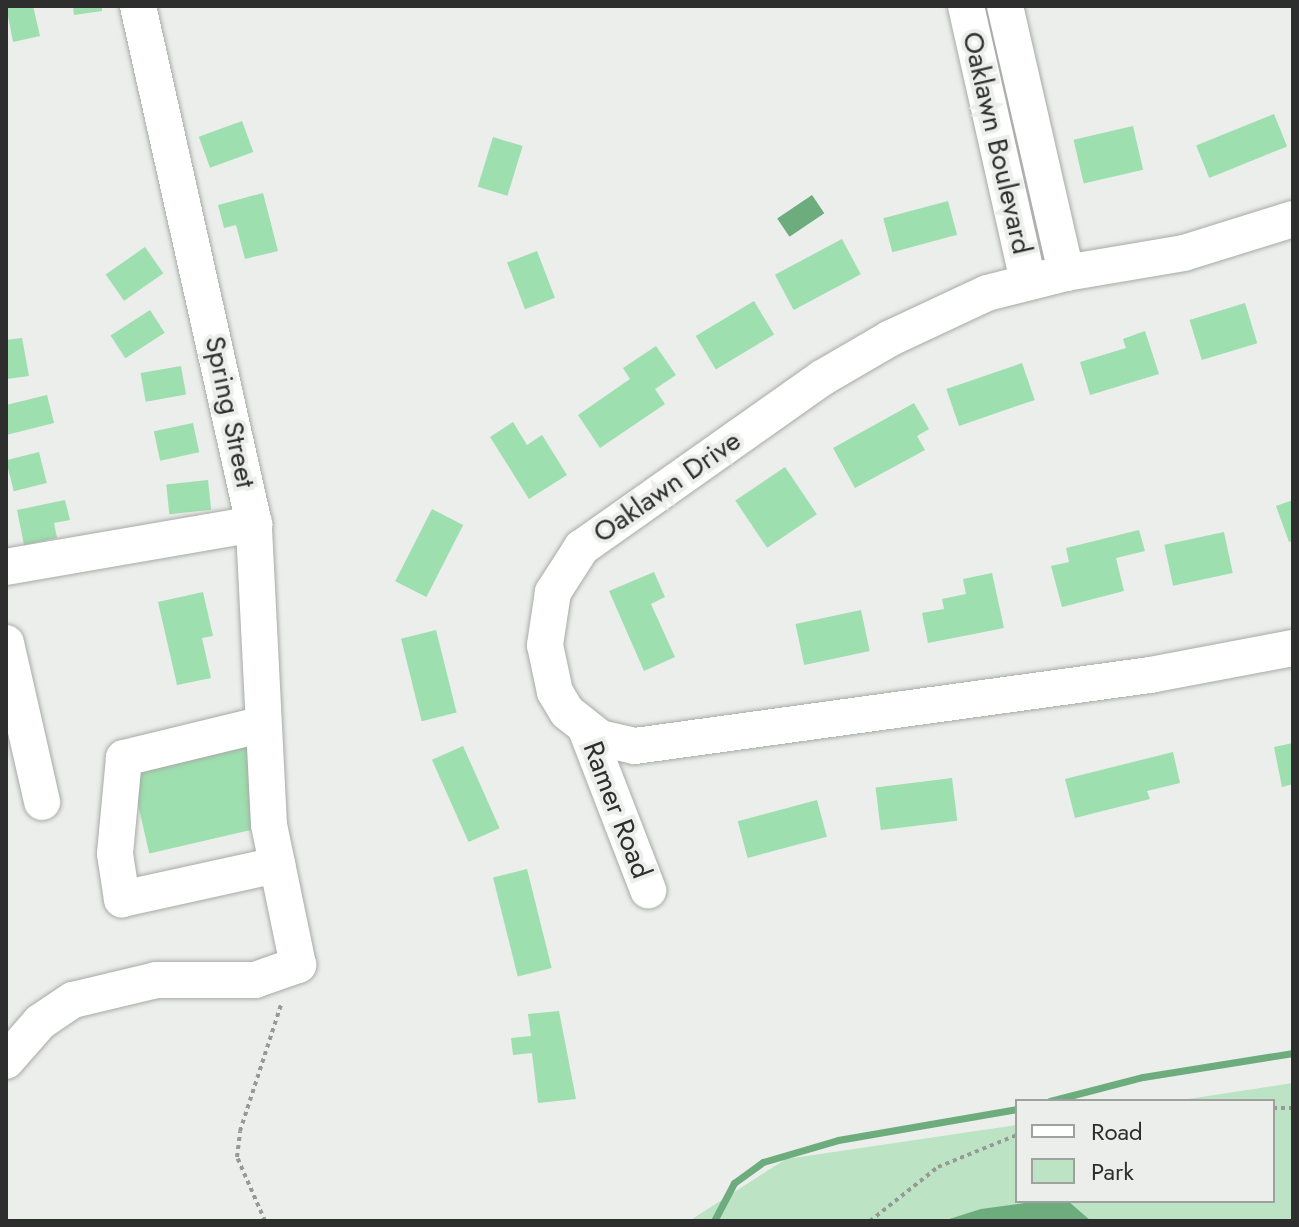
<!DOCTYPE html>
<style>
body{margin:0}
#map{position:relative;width:1299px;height:1227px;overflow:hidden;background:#ebeeeb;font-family:Jost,sans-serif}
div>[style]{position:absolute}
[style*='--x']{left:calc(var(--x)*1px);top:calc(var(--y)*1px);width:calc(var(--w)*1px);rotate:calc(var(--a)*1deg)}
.green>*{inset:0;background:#bbe3c4}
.water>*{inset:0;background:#6cac7d;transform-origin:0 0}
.stream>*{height:7px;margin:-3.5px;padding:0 3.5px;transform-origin:3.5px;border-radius:3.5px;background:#6cac7d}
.building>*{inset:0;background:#9ddfae;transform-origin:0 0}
.path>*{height:4px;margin-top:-2px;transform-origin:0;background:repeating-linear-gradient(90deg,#979997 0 4px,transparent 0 8px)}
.roads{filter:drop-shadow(0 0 2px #a7aaa7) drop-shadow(0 0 2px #a7aaa7)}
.minor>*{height:36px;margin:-18px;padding:0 18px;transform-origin:18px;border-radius:18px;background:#fff}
span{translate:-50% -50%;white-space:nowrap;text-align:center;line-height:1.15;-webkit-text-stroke:8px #ebeeeb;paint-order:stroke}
.street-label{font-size:28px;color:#2d2e2d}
.frame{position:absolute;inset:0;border:8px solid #2d2e2d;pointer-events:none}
.legend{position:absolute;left:1015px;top:1099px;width:260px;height:104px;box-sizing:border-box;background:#ebeeeb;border:2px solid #9fa19f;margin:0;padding:10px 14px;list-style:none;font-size:24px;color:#2d2e2d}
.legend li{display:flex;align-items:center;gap:16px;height:40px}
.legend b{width:40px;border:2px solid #9fa19f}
</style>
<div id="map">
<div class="green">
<i style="clip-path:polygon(1293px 1083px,1293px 1221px,689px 1221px,786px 1159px,1017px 1125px,1017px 1201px,1273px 1201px,1273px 1101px,1175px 1101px)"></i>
</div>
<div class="water">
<i style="left:812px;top:195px;width:22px;height:42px;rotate:56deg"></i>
<i style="clip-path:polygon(1039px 1201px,1068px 1201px,1091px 1221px,943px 1221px,981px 1209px)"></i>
</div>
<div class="stream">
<i style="--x:1050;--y:1101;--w:96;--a:-14.5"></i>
<i style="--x:1143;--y:1077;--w:152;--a:-9.1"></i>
<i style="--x:714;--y:1221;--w:43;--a:-62.2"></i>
<i style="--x:734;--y:1183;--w:36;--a:-36"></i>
<i style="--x:763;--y:1162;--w:78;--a:-16.3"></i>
<i style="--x:838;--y:1140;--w:182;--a:-9.8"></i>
</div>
<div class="building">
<i style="clip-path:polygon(6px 6px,33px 6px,40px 36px,13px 42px)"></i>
<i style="clip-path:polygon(73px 6px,102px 6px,102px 11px,74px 15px)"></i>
<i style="left:1274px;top:114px;width:35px;height:84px;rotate:68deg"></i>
<i style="left:242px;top:121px;width:33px;height:46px;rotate:70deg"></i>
<i style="left:1133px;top:126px;width:45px;height:61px;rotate:77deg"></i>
<i style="left:493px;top:137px;width:31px;height:52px;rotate:17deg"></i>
<i style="clip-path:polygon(263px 193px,278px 251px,245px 259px,236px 225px,224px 228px,218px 205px)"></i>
<i style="left:948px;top:201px;width:35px;height:67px;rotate:75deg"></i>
<i style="left:842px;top:239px;width:40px;height:76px;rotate:62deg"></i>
<i style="left:145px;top:247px;width:32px;height:48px;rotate:55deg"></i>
<i style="left:537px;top:251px;width:50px;height:32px;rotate:69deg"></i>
<i style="left:754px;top:301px;width:39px;height:68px;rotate:59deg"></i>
<i style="left:1245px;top:303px;width:42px;height:58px;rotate:73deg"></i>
<i style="left:150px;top:310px;width:27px;height:47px;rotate:57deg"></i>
<i style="clip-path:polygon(1145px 331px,1159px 374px,1090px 395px,1080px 362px,1126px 348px,1123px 339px)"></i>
<i style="clip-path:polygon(22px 338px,29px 376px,6px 379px,6px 340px)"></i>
<i style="clip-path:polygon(656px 346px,676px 375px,655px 389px,665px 404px,600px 448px,578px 415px,630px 379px,623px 368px)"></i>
<i style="left:1022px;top:363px;width:39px;height:80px;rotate:71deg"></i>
<i style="left:181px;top:366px;width:29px;height:41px;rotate:80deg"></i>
<i style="clip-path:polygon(47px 395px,54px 423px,6px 435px,6px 405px)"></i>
<i style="clip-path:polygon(914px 403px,929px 429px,917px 436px,925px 450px,855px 488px,833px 448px)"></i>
<i style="clip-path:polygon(513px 422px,527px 445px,542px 435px,567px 475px,529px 499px,490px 437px)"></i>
<i style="left:193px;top:423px;width:30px;height:40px;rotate:78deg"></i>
<i style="left:39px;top:452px;width:32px;height:34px;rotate:76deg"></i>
<i style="left:785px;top:467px;width:57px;height:60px;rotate:56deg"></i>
<i style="left:208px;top:480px;width:30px;height:42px;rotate:84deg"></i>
<i style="clip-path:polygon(65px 500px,70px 520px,54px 523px,57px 538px,24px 545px,17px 510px)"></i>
<i style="clip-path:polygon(1293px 500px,1293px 541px,1289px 542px,1276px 506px)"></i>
<i style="left:432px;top:509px;width:35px;height:81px;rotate:27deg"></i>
<i style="clip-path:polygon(1139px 530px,1145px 551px,1116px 558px,1124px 591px,1062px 607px,1051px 566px,1069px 562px,1066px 548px)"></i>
<i style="left:1224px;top:532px;width:42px;height:61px;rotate:78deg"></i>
<i style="clip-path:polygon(654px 572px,665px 597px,651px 604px,675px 657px,644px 671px,609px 591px)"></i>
<i style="clip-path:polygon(992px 573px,1004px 628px,928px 643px,922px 613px,944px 609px,942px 599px,966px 594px,963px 579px)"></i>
<i style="clip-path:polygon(203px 592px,213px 636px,202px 638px,211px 678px,177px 685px,158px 602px)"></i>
<i style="left:861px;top:610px;width:42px;height:67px;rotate:78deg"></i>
<i style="left:436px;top:630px;width:85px;height:36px;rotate:76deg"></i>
<i style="left:245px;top:739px;width:90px;height:119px;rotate:77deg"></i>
<i style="clip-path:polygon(1293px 743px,1293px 784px,1282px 787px,1274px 747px)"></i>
<i style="left:463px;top:746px;width:90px;height:34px;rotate:66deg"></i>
<i style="clip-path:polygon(1173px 752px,1180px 783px,1147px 791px,1150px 799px,1075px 818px,1065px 779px)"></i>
<i style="left:952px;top:778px;width:43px;height:77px;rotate:83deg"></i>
<i style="left:817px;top:800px;width:38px;height:82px;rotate:75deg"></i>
<i style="left:527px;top:869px;width:102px;height:35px;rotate:76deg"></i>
<i style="clip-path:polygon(559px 1011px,576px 1099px,538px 1103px,532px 1053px,513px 1055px,511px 1038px,531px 1036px,528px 1014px)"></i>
</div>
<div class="path">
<i style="--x:1273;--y:1108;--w:20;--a:0"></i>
<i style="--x:265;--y:1221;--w:70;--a:-113.6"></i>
<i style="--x:237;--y:1157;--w:26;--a:-83"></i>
<i style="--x:240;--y:1131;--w:136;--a:-72"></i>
<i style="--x:870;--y:1221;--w:87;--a:-38.5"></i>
<i style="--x:938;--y:1167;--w:85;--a:-22.1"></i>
</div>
<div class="roads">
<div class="minor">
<i style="--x:966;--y:6;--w:282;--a:77.3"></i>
<i style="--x:1005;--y:6;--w:274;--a:77.1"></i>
<i style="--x:1293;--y:219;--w:114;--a:162.7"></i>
<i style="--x:1184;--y:253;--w:120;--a:170.4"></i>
<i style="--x:1066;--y:273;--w:81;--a:165.8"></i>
<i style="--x:987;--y:293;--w:108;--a:154.9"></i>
<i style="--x:889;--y:339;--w:78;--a:149.8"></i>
<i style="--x:822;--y:378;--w:294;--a:144.8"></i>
<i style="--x:582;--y:547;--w:54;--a:122.8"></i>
<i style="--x:553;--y:592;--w:54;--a:98.6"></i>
<i style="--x:545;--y:645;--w:48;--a:78"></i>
<i style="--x:555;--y:692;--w:23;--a:59"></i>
<i style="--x:567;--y:712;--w:42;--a:38.2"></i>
<i style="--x:600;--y:738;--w:36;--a:13"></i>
<i style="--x:635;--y:746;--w:520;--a:-7.85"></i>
<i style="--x:1150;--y:675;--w:146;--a:-10.7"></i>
<i style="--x:6;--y:567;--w:252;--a:-9.8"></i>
<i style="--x:6;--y:643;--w:163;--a:77.2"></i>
<i style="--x:260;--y:725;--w:140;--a:166.4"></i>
<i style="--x:124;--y:758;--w:96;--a:95.4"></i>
<i style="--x:115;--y:854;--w:46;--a:81.2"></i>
<i style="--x:122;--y:899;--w:159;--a:-12.4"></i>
<i style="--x:586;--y:729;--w:173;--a:68.9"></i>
<i style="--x:6;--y:1061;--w:52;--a:-48.9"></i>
<i style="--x:40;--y:1022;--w:40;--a:-34"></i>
<i style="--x:73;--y:1000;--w:85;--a:-13.5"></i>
<i style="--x:156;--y:980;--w:99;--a:0"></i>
<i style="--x:255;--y:980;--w:46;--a:-19.2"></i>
<i style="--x:298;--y:965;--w:143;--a:-101.7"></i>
<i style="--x:269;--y:825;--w:301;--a:-92.9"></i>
<i style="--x:254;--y:524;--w:531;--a:-102.62"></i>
</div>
</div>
<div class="street-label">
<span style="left:997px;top:143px;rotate:77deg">Oaklawn Boulevard</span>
<span style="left:230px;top:412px;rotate:78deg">Spring Street</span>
<span style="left:667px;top:487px;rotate:-35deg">Oaklawn Drive</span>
<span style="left:617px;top:810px;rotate:69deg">Ramer Road</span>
</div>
<div class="frame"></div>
<ul class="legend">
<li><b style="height:10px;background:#fff"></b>Road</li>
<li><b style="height:22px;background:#bbe3c4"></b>Park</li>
</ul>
</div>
